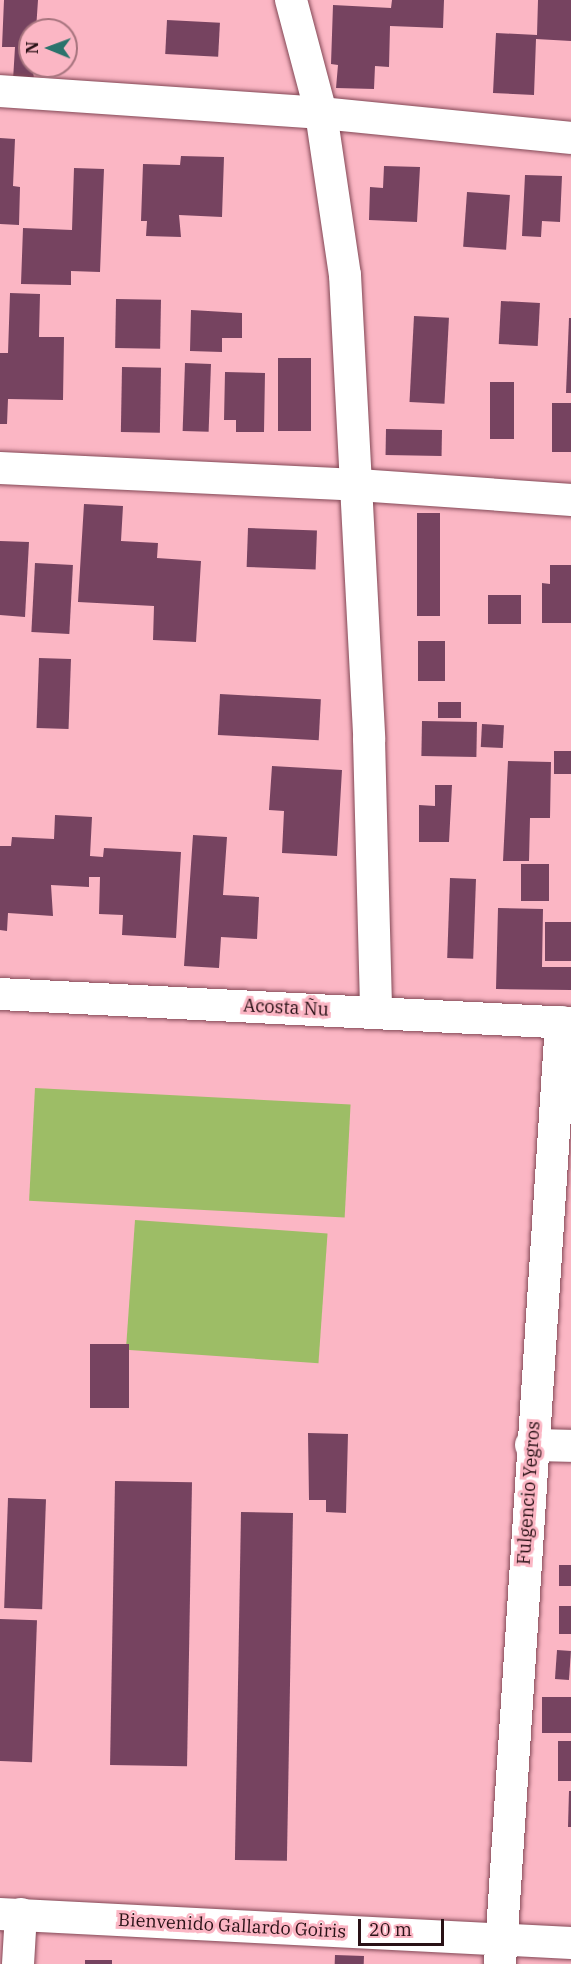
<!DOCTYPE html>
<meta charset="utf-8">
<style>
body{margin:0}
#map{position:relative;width:571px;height:1964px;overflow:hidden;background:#fbb6c4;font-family:"IBM Plex Serif",serif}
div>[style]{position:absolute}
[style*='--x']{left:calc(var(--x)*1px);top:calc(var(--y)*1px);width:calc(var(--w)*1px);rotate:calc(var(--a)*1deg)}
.green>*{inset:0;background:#9dbd66;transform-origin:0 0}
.building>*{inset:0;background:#764360;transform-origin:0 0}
.roads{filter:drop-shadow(0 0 2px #834856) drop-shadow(0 0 2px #834856)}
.minor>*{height:32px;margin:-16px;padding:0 16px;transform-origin:16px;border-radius:16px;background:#fff}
span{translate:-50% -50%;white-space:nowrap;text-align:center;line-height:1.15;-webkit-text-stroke:6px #fbb6c4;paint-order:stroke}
.street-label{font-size:18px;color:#291116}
.north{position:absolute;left:18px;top:18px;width:60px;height:60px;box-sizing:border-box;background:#fbb6c4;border:2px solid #a7747e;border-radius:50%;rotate:271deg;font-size:16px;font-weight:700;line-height:24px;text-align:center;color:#291116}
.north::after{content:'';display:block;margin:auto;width:21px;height:27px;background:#2b736c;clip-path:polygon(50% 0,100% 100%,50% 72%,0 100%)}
.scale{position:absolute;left:358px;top:1919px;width:86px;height:27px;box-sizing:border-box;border:3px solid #291116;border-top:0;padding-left:8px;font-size:18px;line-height:21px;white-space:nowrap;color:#291116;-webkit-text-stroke:4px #fbb6c4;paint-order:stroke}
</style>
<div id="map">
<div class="green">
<i style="left:35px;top:1088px;width:316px;height:113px;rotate:3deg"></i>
<i style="left:135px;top:1220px;width:193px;height:130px;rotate:4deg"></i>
</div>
<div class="building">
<i style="clip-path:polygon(4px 0,38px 0,36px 30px,30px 30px,34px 81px,13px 80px,15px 47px,2px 47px)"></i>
<i style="clip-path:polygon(392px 0,444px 0,443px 28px,390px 26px,389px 67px,375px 66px,374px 89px,336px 88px,338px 65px,331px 64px,333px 5px,391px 8px)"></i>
<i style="clip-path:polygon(538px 0,571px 0,571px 41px,536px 39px,534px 95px,493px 93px,496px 33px,537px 35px)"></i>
<i style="left:167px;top:20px;width:53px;height:34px;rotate:3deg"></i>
<i style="clip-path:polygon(0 138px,15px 139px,13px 186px,20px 187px,19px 225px,0 224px)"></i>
<i style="clip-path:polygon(181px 156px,224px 157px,222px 217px,179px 215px,181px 237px,146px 236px,147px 221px,141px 221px,143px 164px,180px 165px)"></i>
<i style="clip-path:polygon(384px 166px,420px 167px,417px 222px,369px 220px,370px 187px,383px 188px)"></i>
<i style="clip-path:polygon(74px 168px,104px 169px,100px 272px,71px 271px,71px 285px,21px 284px,23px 228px,72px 230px)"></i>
<i style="clip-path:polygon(525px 175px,562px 176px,560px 222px,542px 221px,541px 237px,522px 236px)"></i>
<i style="left:467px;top:192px;width:43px;height:55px;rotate:4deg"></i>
<i style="clip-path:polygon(10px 293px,40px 294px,39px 337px,64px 337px,63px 400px,8px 399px,7px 424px,0 424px,0 353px,8px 353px)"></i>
<i style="left:116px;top:299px;width:45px;height:49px;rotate:1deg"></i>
<i style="left:501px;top:301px;width:39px;height:43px;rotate:3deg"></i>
<i style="clip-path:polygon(191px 310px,242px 313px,242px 338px,222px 338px,222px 352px,190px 351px)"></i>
<i style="left:414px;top:316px;width:35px;height:86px;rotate:3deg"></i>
<i style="clip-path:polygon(569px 318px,571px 318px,571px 393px,566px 393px)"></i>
<i style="left:278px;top:358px;width:33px;height:73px"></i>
<i style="left:185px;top:363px;width:26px;height:68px;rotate:2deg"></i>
<i style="left:122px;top:367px;width:39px;height:65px;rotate:1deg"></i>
<i style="clip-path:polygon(225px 372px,265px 373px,264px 432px,236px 432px,236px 420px,224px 420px)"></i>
<i style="left:490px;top:382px;width:24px;height:57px"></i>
<i style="left:552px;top:403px;width:19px;height:49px"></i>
<i style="left:386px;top:429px;width:56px;height:26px;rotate:1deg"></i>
<i style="clip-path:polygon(84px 504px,123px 506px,121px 541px,158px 543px,157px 558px,201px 561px,196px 642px,153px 640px,154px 606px,78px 602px)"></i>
<i style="left:417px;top:513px;width:23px;height:103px"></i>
<i style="left:248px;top:528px;width:69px;height:39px;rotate:2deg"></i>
<i style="clip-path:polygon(0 541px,29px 542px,25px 617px,0 615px)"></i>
<i style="left:35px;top:563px;width:38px;height:69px;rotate:3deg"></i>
<i style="clip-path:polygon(550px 565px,571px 565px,571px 623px,542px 623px,542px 583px,550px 584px)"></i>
<i style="left:488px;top:595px;width:33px;height:29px"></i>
<i style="left:418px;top:641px;width:27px;height:40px"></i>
<i style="left:39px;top:658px;width:32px;height:70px;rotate:2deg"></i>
<i style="left:220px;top:694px;width:101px;height:41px;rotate:3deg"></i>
<i style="left:438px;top:702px;width:23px;height:16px"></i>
<i style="left:422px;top:721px;width:55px;height:35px;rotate:1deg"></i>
<i style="left:482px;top:724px;width:22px;height:23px;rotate:3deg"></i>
<i style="left:554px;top:751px;width:17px;height:23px"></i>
<i style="clip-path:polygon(508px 761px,551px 762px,550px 818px,530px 818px,529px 861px,503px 861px)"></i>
<i style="clip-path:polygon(272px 766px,342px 770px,337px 856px,282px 853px,284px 811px,269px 810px)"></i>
<i style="clip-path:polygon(435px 785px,452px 785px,449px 842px,419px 842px,419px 805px,435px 806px)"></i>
<i style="clip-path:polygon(55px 815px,92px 817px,90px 856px,103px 857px,104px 848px,181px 852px,176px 938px,122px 935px,123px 915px,99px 914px,100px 877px,89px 877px,89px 887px,51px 885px,53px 916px,8px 913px,7px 931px,0 930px,0 846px,11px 846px,12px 837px,54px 839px)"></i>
<i style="clip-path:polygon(193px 835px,227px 837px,223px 895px,259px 897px,257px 939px,221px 937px,219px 968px,184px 966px)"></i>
<i style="left:521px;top:864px;width:28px;height:37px"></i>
<i style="left:450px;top:878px;width:26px;height:80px;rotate:2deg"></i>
<i style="clip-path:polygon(498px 908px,543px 909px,542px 967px,571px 967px,571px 990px,496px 989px)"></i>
<i style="left:545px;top:922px;width:26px;height:39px"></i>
<i style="left:90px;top:1344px;width:39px;height:64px"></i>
<i style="clip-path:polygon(308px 1433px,348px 1434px,346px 1513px,326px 1512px,326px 1500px,309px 1500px)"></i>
<i style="left:115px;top:1481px;width:77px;height:284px;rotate:1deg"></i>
<i style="left:8px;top:1498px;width:38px;height:110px;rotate:2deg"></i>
<i style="left:241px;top:1512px;width:52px;height:348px;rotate:1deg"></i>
<i style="left:559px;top:1565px;width:12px;height:21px"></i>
<i style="left:559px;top:1606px;width:12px;height:28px"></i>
<i style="left:0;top:1619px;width:37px;height:142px;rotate:2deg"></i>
<i style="left:557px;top:1650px;width:14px;height:29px;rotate:4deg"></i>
<i style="left:542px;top:1697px;width:29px;height:36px"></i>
<i style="left:558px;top:1741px;width:13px;height:40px"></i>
<i style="clip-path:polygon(569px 1791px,571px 1791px,571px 1827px,568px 1827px)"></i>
<i style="left:335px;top:1955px;width:29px;height:9px;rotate:2deg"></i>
<i style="left:85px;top:1960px;width:27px;height:4px"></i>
</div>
<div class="roads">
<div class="minor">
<i style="--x:291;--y:0;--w:117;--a:75.1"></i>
<i style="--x:321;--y:113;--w:164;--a:81.6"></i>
<i style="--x:345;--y:275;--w:465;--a:87"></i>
<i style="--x:369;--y:739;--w:273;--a:88.5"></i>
<i style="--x:0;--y:91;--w:322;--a:3.9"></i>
<i style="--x:321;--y:113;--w:251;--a:5.7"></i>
<i style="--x:0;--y:468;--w:358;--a:2.7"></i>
<i style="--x:358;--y:485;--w:214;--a:4"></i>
<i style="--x:0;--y:994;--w:572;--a:2.91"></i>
<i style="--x:531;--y:1445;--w:40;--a:1.4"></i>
<i style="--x:0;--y:1914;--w:572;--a:2.91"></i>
<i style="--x:18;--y:1964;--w:50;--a:-86.6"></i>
<i style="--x:500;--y:1964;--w:944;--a:-86.29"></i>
</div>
</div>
<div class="street-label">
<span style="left:286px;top:1008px;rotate:3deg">Acosta Ñu</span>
<span style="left:529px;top:1493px;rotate:-86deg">Fulgencio Yegros</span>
<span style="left:232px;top:1926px;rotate:3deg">Bienvenido Gallardo Goiris</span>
</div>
<div class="north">N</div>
<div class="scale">20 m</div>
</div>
